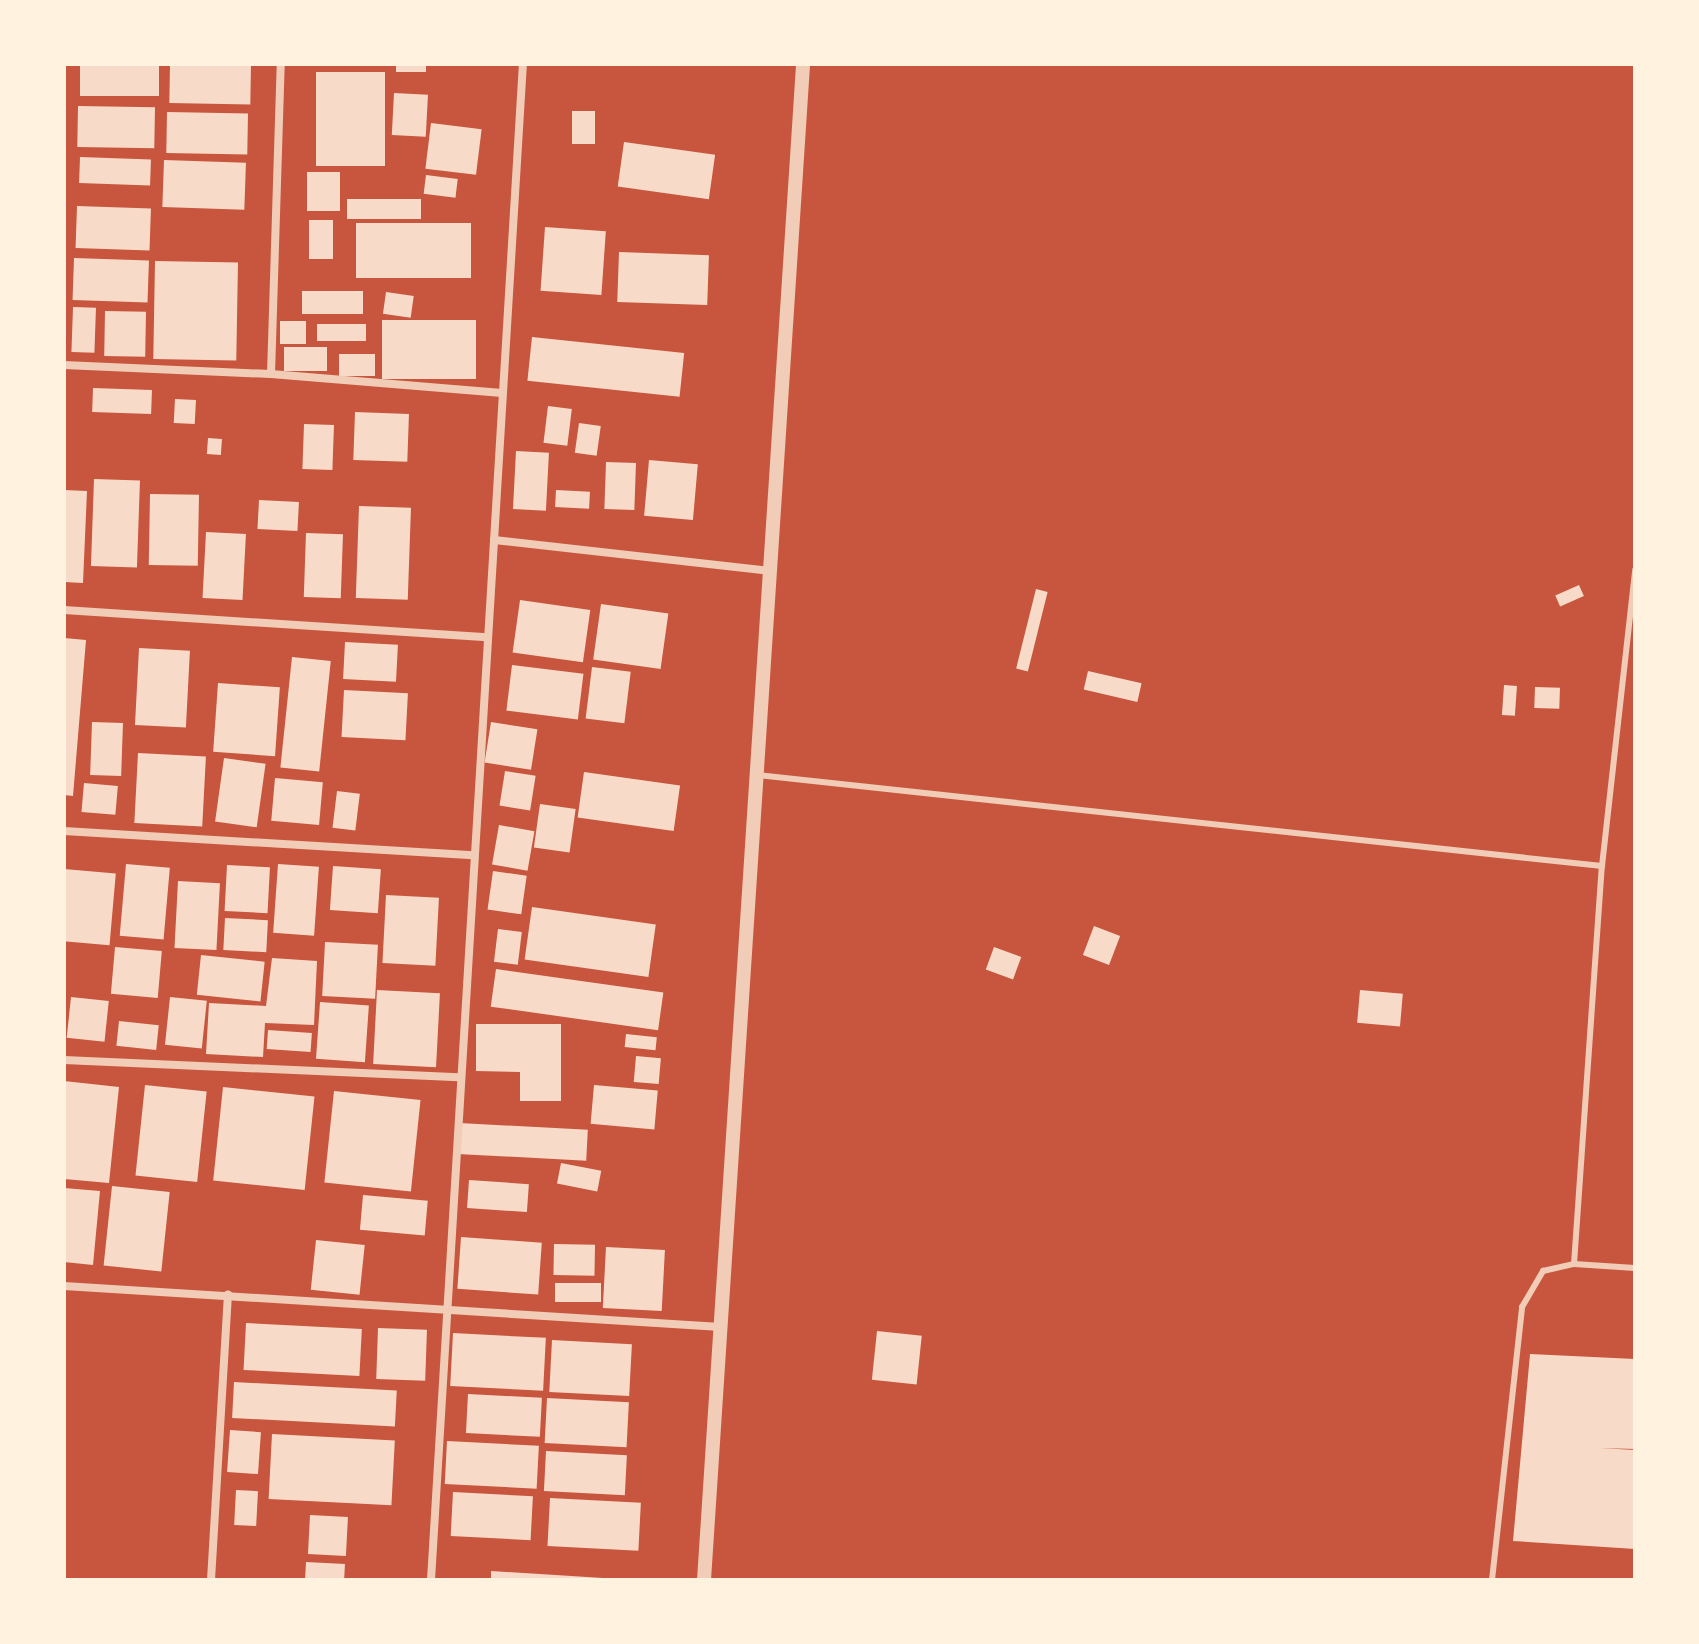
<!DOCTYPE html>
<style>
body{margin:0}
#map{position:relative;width:1699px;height:1644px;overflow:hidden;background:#c8553d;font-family:Rubik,sans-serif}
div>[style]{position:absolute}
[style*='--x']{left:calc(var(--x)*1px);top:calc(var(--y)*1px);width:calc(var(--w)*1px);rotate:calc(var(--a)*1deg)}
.building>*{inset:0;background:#f7dbc8;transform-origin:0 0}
.service>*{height:6px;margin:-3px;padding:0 3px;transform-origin:3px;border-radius:3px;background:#f1ccb7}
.minor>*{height:8px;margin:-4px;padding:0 4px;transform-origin:4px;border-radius:4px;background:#f1ccb7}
.tertiary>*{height:14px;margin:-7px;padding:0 7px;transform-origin:7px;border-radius:7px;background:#f1ccb7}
span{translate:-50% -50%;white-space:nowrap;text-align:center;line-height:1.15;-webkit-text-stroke:8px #fff3e0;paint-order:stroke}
.frame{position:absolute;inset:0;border:66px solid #fff3e0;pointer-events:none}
</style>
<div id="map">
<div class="building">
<i style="left:80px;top:64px;width:79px;height:32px"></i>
<i style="left:170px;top:64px;width:81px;height:39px;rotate:1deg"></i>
<i style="left:396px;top:64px;width:30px;height:8px"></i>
<i style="left:316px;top:72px;width:69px;height:94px"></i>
<i style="left:394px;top:93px;width:34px;height:42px;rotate:3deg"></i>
<i style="left:78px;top:106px;width:77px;height:41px;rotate:1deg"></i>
<i style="left:572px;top:111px;width:23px;height:33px"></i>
<i style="left:167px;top:112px;width:81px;height:41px;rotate:1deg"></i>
<i style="left:431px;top:123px;width:51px;height:46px;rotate:7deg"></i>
<i style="left:624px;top:142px;width:92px;height:45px;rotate:8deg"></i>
<i style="left:80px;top:157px;width:71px;height:26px;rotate:2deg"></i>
<i style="left:164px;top:160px;width:82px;height:47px;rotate:2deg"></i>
<i style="left:307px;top:172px;width:33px;height:39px"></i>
<i style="left:426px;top:175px;width:32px;height:19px;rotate:7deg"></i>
<i style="left:347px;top:199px;width:74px;height:20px"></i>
<i style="left:77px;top:206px;width:74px;height:42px;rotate:2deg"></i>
<i style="left:309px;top:220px;width:24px;height:39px"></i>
<i style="left:356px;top:223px;width:115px;height:55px"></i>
<i style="left:545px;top:227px;width:61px;height:64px;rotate:4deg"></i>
<i style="left:619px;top:252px;width:90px;height:50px;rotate:2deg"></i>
<i style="left:74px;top:258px;width:75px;height:42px;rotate:2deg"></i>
<i style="left:155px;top:261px;width:83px;height:98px;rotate:1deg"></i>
<i style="left:302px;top:291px;width:61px;height:23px"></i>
<i style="left:386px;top:292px;width:28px;height:22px;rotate:8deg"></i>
<i style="left:73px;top:307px;width:23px;height:45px;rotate:2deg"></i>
<i style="left:105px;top:311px;width:41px;height:45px;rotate:1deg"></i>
<i style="left:382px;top:320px;width:94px;height:59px"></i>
<i style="left:280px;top:321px;width:26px;height:23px"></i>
<i style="left:317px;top:324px;width:49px;height:17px"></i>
<i style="left:532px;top:337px;width:153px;height:44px;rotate:6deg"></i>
<i style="left:284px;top:347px;width:43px;height:24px"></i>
<i style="left:339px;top:354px;width:36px;height:22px"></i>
<i style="left:93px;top:388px;width:59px;height:24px;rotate:2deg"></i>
<i style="left:175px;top:399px;width:21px;height:24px;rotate:3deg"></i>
<i style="left:548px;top:406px;width:24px;height:37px;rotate:7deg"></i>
<i style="left:355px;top:412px;width:54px;height:48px;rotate:2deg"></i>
<i style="left:579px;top:423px;width:22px;height:30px;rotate:8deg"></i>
<i style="left:304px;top:424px;width:30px;height:45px;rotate:2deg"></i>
<i style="left:208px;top:438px;width:14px;height:16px;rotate:4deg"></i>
<i style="left:516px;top:451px;width:33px;height:58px;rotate:3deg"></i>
<i style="left:649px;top:460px;width:49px;height:56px;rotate:5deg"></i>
<i style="left:606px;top:462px;width:30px;height:47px;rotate:2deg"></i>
<i style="left:94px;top:479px;width:46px;height:87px;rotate:2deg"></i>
<i style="clip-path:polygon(64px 490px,87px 491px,83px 583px,64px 582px)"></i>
<i style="left:556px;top:490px;width:34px;height:17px;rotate:3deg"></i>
<i style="left:150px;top:494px;width:49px;height:71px;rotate:1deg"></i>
<i style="left:259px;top:500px;width:40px;height:29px;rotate:3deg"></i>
<i style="left:359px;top:506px;width:52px;height:92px;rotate:2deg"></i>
<i style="left:206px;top:532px;width:40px;height:66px;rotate:3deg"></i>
<i style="left:306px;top:533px;width:37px;height:64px;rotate:2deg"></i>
<i style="left:1579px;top:585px;width:12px;height:26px;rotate:66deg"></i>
<i style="left:1036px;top:589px;width:12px;height:82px;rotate:14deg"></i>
<i style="left:520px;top:600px;width:71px;height:53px;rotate:8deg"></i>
<i style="left:601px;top:604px;width:68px;height:56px;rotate:8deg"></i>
<i style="clip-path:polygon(64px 638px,86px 640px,73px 796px,64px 795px)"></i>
<i style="left:345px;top:642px;width:53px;height:37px;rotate:3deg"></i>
<i style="left:139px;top:648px;width:51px;height:77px;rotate:3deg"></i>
<i style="left:292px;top:657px;width:39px;height:111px;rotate:6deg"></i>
<i style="left:512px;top:665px;width:72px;height:46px;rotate:7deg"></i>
<i style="left:592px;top:667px;width:39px;height:52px;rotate:7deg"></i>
<i style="left:1088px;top:671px;width:55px;height:19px;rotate:13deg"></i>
<i style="left:218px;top:683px;width:62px;height:69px;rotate:4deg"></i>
<i style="left:1504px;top:685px;width:13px;height:30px;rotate:4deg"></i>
<i style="left:1535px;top:687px;width:25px;height:21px;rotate:2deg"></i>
<i style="left:344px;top:690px;width:64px;height:47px;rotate:3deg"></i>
<i style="left:92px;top:722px;width:31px;height:53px;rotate:2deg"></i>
<i style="left:491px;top:722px;width:47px;height:41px;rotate:9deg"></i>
<i style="left:138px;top:753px;width:68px;height:70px;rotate:3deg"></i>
<i style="left:224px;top:758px;width:42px;height:64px;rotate:8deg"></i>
<i style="left:505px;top:771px;width:31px;height:35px;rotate:9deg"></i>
<i style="left:584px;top:772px;width:97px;height:46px;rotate:8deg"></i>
<i style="left:275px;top:778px;width:48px;height:43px;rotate:5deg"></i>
<i style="left:84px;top:783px;width:34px;height:29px;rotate:5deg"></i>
<i style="left:337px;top:791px;width:23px;height:37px;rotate:7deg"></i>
<i style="left:540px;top:804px;width:36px;height:44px;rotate:8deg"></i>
<i style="left:499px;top:825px;width:36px;height:40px;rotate:10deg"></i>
<i style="left:126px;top:864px;width:44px;height:72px;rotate:5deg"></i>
<i style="left:278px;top:864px;width:41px;height:69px;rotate:4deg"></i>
<i style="left:227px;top:865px;width:43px;height:46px;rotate:3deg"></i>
<i style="left:333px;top:866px;width:48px;height:44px;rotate:4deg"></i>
<i style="left:64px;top:869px;width:52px;height:72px;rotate:5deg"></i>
<i style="left:493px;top:871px;width:34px;height:39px;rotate:8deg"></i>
<i style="left:178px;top:881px;width:42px;height:67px;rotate:3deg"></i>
<i style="left:386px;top:895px;width:53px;height:68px;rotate:3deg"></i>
<i style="left:532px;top:907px;width:125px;height:53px;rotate:8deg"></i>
<i style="left:225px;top:918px;width:43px;height:32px;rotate:3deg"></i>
<i style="left:1094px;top:926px;width:28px;height:31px;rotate:21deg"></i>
<i style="left:498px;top:929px;width:24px;height:33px;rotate:7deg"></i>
<i style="left:325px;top:942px;width:53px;height:54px;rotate:3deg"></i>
<i style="left:115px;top:947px;width:47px;height:47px;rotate:5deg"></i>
<i style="left:994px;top:947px;width:29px;height:24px;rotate:20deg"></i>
<i style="left:201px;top:955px;width:64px;height:40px;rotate:6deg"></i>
<i style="clip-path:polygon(272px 958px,317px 961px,314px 1025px,265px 1023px,263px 1057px,206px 1054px,209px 1003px,266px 1006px)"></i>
<i style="left:496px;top:969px;width:169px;height:38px;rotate:8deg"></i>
<i style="left:377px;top:990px;width:63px;height:74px;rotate:3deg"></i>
<i style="left:1360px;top:990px;width:43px;height:33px;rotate:5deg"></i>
<i style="left:71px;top:997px;width:38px;height:41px;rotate:6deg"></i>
<i style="left:170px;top:997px;width:37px;height:48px;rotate:6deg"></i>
<i style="left:320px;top:1002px;width:49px;height:57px;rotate:4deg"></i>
<i style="left:119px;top:1021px;width:40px;height:25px;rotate:6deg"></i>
<i style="clip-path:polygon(476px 1024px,561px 1024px,561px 1101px,520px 1101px,520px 1072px,476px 1071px)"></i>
<i style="left:268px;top:1030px;width:44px;height:19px;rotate:4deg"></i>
<i style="left:626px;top:1034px;width:31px;height:13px;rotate:6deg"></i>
<i style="left:636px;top:1056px;width:25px;height:26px;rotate:5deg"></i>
<i style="clip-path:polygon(64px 1081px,119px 1087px,109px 1183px,64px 1179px)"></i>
<i style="left:145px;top:1085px;width:62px;height:91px;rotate:6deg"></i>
<i style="left:594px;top:1085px;width:64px;height:39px;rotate:5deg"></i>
<i style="left:223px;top:1087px;width:92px;height:94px;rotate:6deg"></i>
<i style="left:334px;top:1091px;width:87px;height:92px;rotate:6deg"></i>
<i style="left:459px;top:1123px;width:129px;height:31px;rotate:3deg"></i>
<i style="left:561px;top:1163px;width:41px;height:21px;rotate:11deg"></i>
<i style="left:469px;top:1180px;width:60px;height:28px;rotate:4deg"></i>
<i style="left:112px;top:1186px;width:58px;height:80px;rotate:6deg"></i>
<i style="clip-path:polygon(64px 1188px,100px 1191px,93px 1265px,64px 1262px)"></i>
<i style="left:363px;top:1195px;width:65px;height:35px;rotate:5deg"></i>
<i style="left:461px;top:1237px;width:81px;height:52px;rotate:4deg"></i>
<i style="left:316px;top:1240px;width:49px;height:50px;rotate:6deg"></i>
<i style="left:554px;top:1244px;width:41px;height:31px;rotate:1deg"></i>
<i style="left:606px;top:1247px;width:59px;height:61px;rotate:3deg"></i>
<i style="left:555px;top:1283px;width:46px;height:19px"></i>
<i style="left:246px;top:1323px;width:116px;height:47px;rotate:3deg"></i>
<i style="left:378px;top:1328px;width:49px;height:51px;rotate:2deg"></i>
<i style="left:877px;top:1331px;width:45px;height:49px;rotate:6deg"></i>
<i style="left:453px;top:1333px;width:93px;height:53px;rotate:3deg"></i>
<i style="left:552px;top:1340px;width:80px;height:52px;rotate:3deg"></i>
<i style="clip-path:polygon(1530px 1354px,1635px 1359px,1635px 1449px,1600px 1448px,1635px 1450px,1635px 1549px,1513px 1541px)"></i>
<i style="left:234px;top:1382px;width:163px;height:36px;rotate:3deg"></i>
<i style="left:468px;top:1394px;width:74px;height:39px;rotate:3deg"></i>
<i style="left:547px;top:1398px;width:82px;height:45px;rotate:3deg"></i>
<i style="left:230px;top:1430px;width:31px;height:42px;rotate:4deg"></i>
<i style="left:272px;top:1434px;width:123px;height:65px;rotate:3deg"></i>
<i style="left:447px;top:1441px;width:92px;height:43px;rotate:3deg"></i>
<i style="left:546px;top:1451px;width:81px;height:40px;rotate:3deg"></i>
<i style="left:236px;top:1490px;width:22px;height:35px;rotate:3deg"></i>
<i style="left:453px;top:1492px;width:80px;height:44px;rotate:3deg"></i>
<i style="left:550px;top:1498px;width:91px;height:48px;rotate:3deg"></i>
<i style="left:310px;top:1515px;width:38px;height:39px;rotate:3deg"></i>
<i style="left:306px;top:1562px;width:39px;height:18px;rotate:3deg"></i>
<i style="clip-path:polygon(491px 1571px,603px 1578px,603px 1580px,491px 1580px)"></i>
</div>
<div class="service">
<i style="--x:757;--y:775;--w:850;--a:6.15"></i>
<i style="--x:1574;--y:1264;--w:399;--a:-86"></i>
<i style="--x:1602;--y:866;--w:298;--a:-83.6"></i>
<i style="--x:1492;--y:1580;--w:275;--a:-83.7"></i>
<i style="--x:1522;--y:1307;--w:42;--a:-59.7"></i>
<i style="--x:1543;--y:1271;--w:32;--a:-13"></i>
<i style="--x:1574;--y:1264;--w:61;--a:3.8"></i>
</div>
<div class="minor">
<i style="--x:64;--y:365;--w:207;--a:2.5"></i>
<i style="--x:271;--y:374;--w:232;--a:4.7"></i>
<i style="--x:271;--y:374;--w:310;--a:-88.2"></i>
<i style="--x:494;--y:540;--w:278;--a:6.4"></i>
<i style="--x:64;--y:610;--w:424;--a:3.7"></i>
<i style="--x:64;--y:831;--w:410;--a:3.4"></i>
<i style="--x:64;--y:1060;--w:395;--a:2.5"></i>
<i style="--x:64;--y:1286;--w:658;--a:3.57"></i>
<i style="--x:211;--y:1580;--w:286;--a:-86.6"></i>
<i style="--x:431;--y:1580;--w:1519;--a:-86.53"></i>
</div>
<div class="tertiary">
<i style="--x:704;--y:1580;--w:1519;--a:-86.26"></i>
</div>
<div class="frame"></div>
</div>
